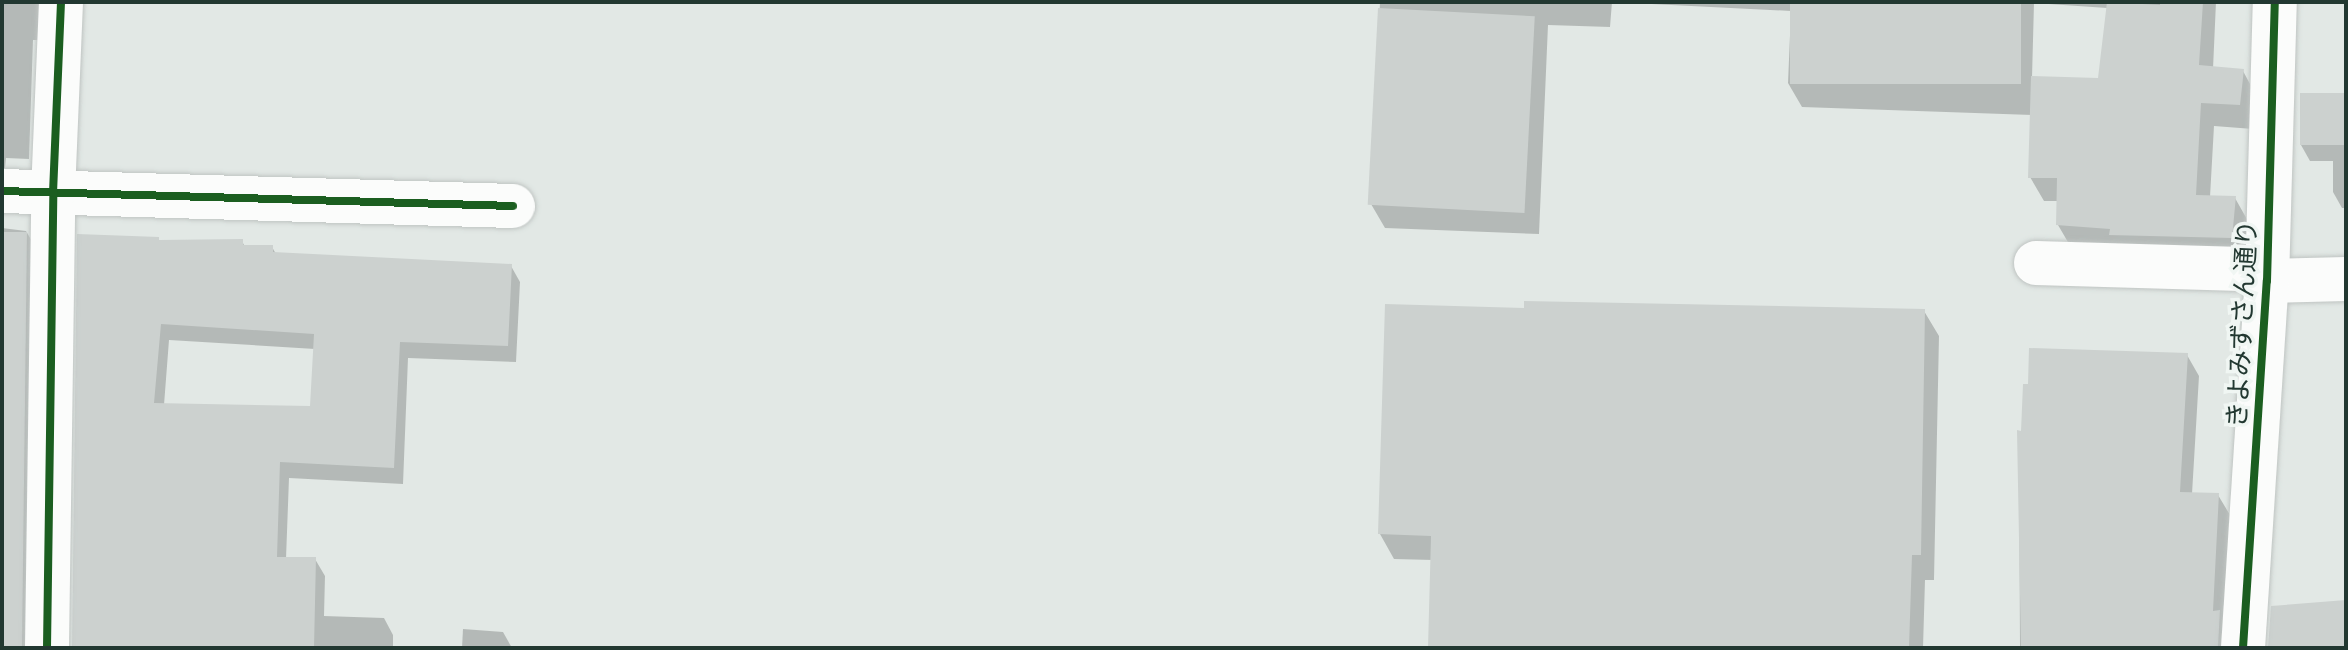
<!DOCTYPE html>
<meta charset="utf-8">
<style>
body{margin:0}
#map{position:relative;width:2348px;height:650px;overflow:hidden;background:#e2e8e5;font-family:"IBM Plex Sans","Noto Sans JP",sans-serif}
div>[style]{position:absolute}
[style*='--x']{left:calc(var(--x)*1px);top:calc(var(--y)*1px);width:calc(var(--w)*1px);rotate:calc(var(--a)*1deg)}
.shadow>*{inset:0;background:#0003}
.building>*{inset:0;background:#ccd1cf;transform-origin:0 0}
.roads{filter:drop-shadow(0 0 2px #bfc4c2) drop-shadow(0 0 2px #bfc4c2)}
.minor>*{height:44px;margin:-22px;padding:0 22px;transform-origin:22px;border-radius:22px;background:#fbfcfb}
.cycleway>*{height:8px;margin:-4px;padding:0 4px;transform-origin:4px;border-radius:4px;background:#1b5e20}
span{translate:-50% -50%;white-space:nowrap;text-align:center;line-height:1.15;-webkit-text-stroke:7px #f0f6f3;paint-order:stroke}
.street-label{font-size:26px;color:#223831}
.frame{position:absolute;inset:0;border:4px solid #223831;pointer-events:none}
</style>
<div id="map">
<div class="shadow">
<i style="clip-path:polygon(2px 2px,48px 2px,44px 40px,33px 40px,29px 159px,6px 158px,5px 168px,2px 168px)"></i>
<i style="clip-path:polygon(evenodd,1380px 2px,2216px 2px,2213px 69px,2243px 71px,2256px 95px,2253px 129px,2214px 126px,2210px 197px,2235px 198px,2248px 221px,2245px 261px,2072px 249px,2058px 225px,2058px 201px,2044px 201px,2030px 177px,2032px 115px,1802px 107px,1788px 83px,1791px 11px,1612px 2px,1610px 27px,1548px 25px,1539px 234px,1385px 228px,1371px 204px,1380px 2px,2034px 3px,2107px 8px,2100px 80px,2032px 78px,2034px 3px)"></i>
<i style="clip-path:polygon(2346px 95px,2346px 208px,2342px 208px,2333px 192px,2333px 161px,2310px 161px,2301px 145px)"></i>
<i style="clip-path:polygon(2px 228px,26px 231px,36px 248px,31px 648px,2px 648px)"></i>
<i style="clip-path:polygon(evenodd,242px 241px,245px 247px,272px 247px,276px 254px,511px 266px,520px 282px,516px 362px,408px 358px,403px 484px,289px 478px,286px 559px,315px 559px,325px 576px,324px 616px,384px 618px,393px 635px,393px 648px,74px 648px,160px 242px,242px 241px,169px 340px,315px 349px,312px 408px,164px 405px,169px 340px)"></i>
<i style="clip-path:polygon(1526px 310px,1924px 311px,1939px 336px,1934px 580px,1925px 580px,1923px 648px,1430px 648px,1433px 560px,1394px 559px,1380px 534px)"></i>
<i style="clip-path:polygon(2344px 323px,2346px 323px,2346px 554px)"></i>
<i style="clip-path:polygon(2187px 355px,2199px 376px,2192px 494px,2218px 495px,2230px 515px,2231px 648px,2020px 648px,2019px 433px)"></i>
<i style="clip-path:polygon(463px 629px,503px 632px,512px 648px,462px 648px)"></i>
</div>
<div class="building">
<i style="left:1790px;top:2px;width:231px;height:82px"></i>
<i style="clip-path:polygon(2107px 2px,2160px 5px,2160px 2px,2203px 2px,2199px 65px,2244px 69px,2240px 105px,2201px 103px,2196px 195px,2236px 196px,2232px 238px,2109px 235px,2110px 229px,2056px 225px,2057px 178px,2028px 178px,2031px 76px,2098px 78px)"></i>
<i style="left:1378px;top:8px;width:157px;height:197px;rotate:3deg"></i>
<i style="left:2300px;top:93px;width:46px;height:52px"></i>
<i style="clip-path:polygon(2px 232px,27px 232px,22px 648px,2px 648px)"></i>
<i style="clip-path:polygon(evenodd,77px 234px,159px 237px,159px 240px,243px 239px,243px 245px,273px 245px,273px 252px,512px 264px,508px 346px,400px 342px,394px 468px,280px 462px,277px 557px,316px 557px,314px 648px,72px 648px,77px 234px,161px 324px,314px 334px,310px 406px,154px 403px,161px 324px)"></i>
<i style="clip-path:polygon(1524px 301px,1925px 309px,1921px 555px,1912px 555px,1909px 648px,1428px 648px,1431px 536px,1378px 534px,1385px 304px,1524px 308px)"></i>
<i style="clip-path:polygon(2029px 348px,2188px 353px,2180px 492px,2219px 493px,2213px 611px,2220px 610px,2218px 648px,2021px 648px,2017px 430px,2021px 431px,2023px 384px,2028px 384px)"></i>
<i style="clip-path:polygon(2346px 600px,2346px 648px,2268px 648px,2271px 606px)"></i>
</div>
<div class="roads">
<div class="minor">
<i style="--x:2;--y:191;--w:511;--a:1.68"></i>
<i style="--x:2036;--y:263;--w:231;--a:1.7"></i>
<i style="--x:2267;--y:281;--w:79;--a:-1.5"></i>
<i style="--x:47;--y:648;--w:455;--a:-89.2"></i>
<i style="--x:53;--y:193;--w:191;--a:-87.6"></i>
<i style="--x:2243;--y:648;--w:368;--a:-86.3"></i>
<i style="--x:2267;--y:281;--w:279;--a:-88.4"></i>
</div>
</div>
<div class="cycleway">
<i style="--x:2;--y:191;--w:511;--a:1.68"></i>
<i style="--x:47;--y:648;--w:455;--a:-89.2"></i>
<i style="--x:53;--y:193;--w:191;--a:-87.6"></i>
<i style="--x:2243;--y:648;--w:368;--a:-86.3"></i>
<i style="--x:2267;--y:281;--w:279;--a:-88.4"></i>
</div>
<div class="street-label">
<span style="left:2242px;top:324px;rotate:-87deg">きよみずさん通り</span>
</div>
<div class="frame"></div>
</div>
